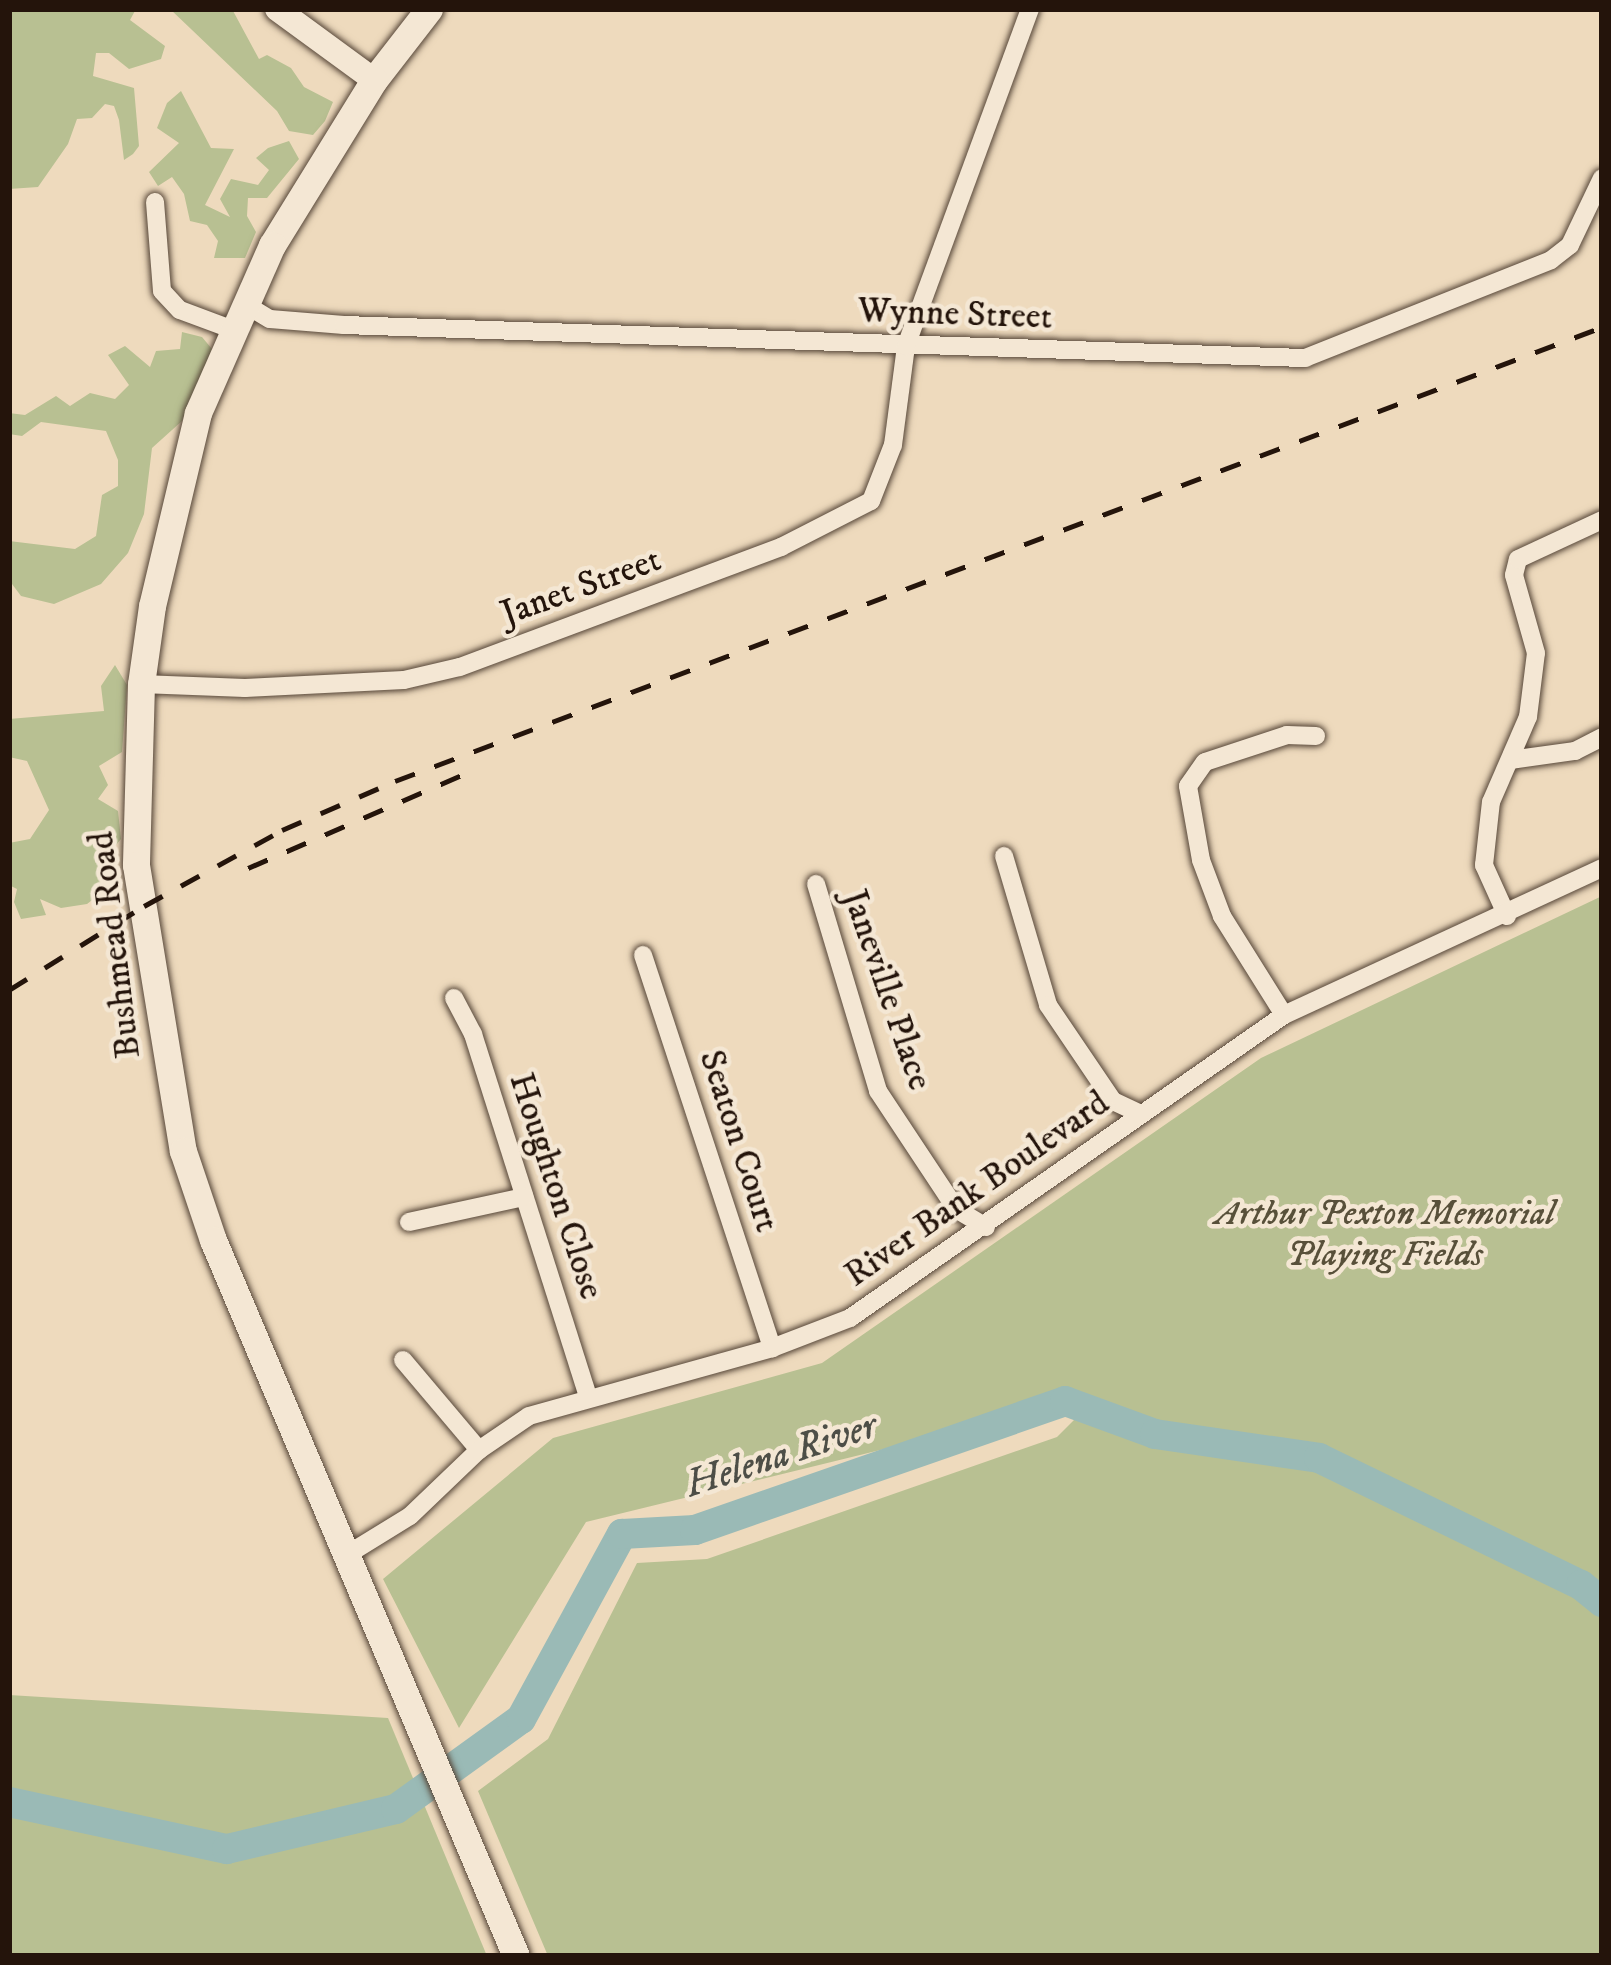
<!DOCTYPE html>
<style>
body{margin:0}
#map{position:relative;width:1611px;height:1965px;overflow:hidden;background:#eedabd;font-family:"IM FELL DW Pica",serif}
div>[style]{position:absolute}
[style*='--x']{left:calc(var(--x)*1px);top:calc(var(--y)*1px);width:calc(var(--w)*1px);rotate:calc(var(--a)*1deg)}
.green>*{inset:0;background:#b8c092}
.river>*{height:30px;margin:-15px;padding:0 15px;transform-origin:15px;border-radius:15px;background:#9abab6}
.roads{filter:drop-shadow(0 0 3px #564638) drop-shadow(0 0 3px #564638)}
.minor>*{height:18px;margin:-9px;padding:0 9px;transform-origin:9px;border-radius:9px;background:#f4e7d4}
.tertiary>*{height:24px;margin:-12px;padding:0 12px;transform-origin:12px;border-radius:12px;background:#f4e7d4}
.secondary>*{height:27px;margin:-13.5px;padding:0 13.5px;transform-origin:13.5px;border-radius:13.5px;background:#f4e7d4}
.rail>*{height:4.5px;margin-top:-2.25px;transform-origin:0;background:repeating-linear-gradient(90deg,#24140b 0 21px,transparent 0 42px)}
span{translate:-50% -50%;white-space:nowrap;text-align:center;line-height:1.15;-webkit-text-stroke:9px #f4e7d4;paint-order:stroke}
.street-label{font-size:36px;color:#24140b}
.park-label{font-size:36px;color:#58503a;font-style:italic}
.water-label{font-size:39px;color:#4d4e47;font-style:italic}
.frame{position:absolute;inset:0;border:12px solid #24140b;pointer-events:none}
</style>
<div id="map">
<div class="green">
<i style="clip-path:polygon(9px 9px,136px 9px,130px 20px,165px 46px,161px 59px,129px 69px,109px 53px,96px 53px,93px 76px,134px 88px,139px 146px,133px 154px,124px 160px,119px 120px,114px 106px,105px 104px,92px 118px,77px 119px,68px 144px,38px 187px,9px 189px)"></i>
<i style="clip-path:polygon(170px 9px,232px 9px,259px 59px,267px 55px,291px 68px,304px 87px,333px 102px,325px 121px,313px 135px,289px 131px,277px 111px)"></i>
<i style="clip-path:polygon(181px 91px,211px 148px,234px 149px,205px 205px,230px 217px,220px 199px,231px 179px,258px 185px,269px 170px,256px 158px,268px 148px,289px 141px,299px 159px,267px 198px,248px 198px,247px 216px,256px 232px,245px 258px,214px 258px,218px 241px,207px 225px,190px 221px,184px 194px,172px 177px,158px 186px,149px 172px,179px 143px,157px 128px,167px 103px)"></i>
<i style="clip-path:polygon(182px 332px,202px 337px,212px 349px,182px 421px,152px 448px,144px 514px,128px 553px,101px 584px,54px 604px,21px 596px,9px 580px,9px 541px,75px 549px,96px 536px,102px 495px,118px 486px,118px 460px,106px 431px,41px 422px,22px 436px,9px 434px,9px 413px,25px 415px,56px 396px,70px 406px,90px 393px,115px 399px,129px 385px,108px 355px,125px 346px,150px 367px,156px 351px,180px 349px)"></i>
<i style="clip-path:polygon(115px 665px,127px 685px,122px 752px,99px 766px,108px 785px,98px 799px,118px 811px,121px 839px,101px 863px,112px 869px,100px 894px,87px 904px,61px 908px,40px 899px,46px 915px,21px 919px,14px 902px,17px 889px,9px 885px,9px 843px,30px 839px,49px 810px,27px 761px,9px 757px,9px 719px,104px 711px,101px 686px)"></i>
<i style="clip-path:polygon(1602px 896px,1602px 1956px,548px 1956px,478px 1791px,548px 1739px,637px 1563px,707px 1559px,1057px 1437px,1097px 1397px,586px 1522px,459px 1728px,383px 1579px,553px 1438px,822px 1363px,1261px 1058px)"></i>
<i style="clip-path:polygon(9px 1695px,388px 1718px,487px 1956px,9px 1956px)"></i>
</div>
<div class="river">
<i style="--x:9;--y:1802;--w:223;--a:12.2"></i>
<i style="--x:227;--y:1849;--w:174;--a:-13.3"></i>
<i style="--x:396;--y:1809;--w:154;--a:-35.8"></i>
<i style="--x:521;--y:1719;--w:211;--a:-61.4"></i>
<i style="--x:622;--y:1534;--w:73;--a:-3.1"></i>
<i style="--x:695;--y:1530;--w:392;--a:-19.2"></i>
<i style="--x:1065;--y:1401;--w:96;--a:20.1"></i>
<i style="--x:1155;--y:1434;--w:166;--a:8.3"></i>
<i style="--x:1319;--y:1458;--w:291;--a:25.9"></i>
<i style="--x:1581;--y:1585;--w:27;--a:39"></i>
</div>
<div class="roads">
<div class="minor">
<i style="--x:155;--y:202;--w:89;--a:85.5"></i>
<i style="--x:162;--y:291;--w:26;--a:47"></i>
<i style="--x:180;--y:310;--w:54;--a:20.4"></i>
<i style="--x:243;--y:303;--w:31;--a:31"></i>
<i style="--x:270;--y:319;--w:74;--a:4.6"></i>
<i style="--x:344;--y:325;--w:962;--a:1.97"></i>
<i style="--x:1305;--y:358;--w:265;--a:-21.7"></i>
<i style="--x:1551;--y:260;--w:24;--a:-38"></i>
<i style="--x:1570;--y:245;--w:74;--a:-64.5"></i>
<i style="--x:141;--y:684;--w:104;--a:2.2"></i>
<i style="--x:245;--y:688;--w:159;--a:-2.9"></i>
<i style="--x:404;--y:680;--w:57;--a:-13.1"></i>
<i style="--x:460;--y:667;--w:343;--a:-20.5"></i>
<i style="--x:781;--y:547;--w:101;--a:-27.1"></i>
<i style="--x:871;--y:501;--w:60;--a:-68.6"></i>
<i style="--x:893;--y:445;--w:100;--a:-82.5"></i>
<i style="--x:906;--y:346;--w:359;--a:-69.8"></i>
<i style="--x:1510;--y:760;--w:66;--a:-7.9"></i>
<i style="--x:1575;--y:751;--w:30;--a:-27"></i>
<i style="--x:1004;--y:856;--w:155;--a:73.5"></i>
<i style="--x:1048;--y:1005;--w:116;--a:55.9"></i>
<i style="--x:1113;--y:1101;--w:31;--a:25"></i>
<i style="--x:816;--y:884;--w:216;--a:73.3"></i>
<i style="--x:878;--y:1091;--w:141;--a:56.5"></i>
<i style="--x:956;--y:1209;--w:35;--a:31"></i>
<i style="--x:1507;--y:916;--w:56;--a:-114.3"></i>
<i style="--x:1484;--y:865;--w:63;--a:-83.7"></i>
<i style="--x:1491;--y:802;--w:93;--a:-66.5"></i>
<i style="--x:1528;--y:717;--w:64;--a:-82.9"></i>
<i style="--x:1536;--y:653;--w:81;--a:-105.8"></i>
<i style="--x:1514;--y:575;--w:16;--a:-76"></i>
<i style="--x:1518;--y:559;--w:93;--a:-24.9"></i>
<i style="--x:643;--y:955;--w:414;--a:71.8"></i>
<i style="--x:454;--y:998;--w:41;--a:62.2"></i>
<i style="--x:473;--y:1034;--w:380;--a:72.4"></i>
<i style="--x:1284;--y:1015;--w:350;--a:-24.8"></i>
<i style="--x:409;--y:1222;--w:118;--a:-12.3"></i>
<i style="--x:403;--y:1360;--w:118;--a:49.8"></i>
<i style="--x:345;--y:1556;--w:76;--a:-31.6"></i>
<i style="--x:410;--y:1516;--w:95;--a:-43.7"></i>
<i style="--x:479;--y:1450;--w:60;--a:-34.2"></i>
<i style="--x:529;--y:1416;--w:252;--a:-15.6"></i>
<i style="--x:772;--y:1348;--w:84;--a:-21"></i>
<i style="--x:850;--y:1318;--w:529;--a:-34.92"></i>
<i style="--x:1284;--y:1015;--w:117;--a:-122.1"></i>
<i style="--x:1222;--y:916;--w:60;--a:-110.6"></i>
<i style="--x:1201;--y:860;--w:75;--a:-100"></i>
<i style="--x:1188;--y:786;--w:29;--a:-55"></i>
<i style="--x:1205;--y:762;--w:86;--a:-18.2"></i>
<i style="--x:1287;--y:735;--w:29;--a:2"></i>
</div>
<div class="tertiary">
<i style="--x:277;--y:9;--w:120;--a:36.2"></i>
</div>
<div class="secondary">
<i style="--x:429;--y:9;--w:90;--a:127.8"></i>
<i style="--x:374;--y:80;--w:194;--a:121.7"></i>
<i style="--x:272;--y:245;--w:184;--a:113.8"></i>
<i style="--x:198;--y:413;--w:198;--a:103.4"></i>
<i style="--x:152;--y:606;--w:79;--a:98"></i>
<i style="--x:141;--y:684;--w:181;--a:91.6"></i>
<i style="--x:136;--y:865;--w:290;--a:80.7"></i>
<i style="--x:183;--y:1151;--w:94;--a:71.4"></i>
<i style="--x:213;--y:1240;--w:777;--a:67.06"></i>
</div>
</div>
<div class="rail">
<i style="--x:248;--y:868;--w:233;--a:-23.5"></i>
<i style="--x:9;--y:990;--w:159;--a:-31.9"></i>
<i style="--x:144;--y:906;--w:158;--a:-28.8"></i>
<i style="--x:282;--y:830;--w:123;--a:-23.4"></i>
<i style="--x:395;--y:781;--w:1290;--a:-20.61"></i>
</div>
<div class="street-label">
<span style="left:955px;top:314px;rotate:2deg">Wynne Street</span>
<span style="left:581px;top:587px;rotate:-20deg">Janet Street</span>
<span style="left:115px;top:945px;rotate:-97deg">Bushmead Road</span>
<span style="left:887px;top:990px;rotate:71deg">Janeville Place</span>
<span style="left:739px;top:1141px;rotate:72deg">Seaton Court</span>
<span style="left:556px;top:1186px;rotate:72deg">Houghton Close</span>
<span style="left:977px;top:1189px;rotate:-35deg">River Bank Boulevard</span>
</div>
<div class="park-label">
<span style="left:1385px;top:1234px">Arthur Pexton Memorial<br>Playing Fields</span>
</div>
<div class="water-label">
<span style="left:781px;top:1456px;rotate:-18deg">Helena River</span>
</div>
<div class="frame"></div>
</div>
